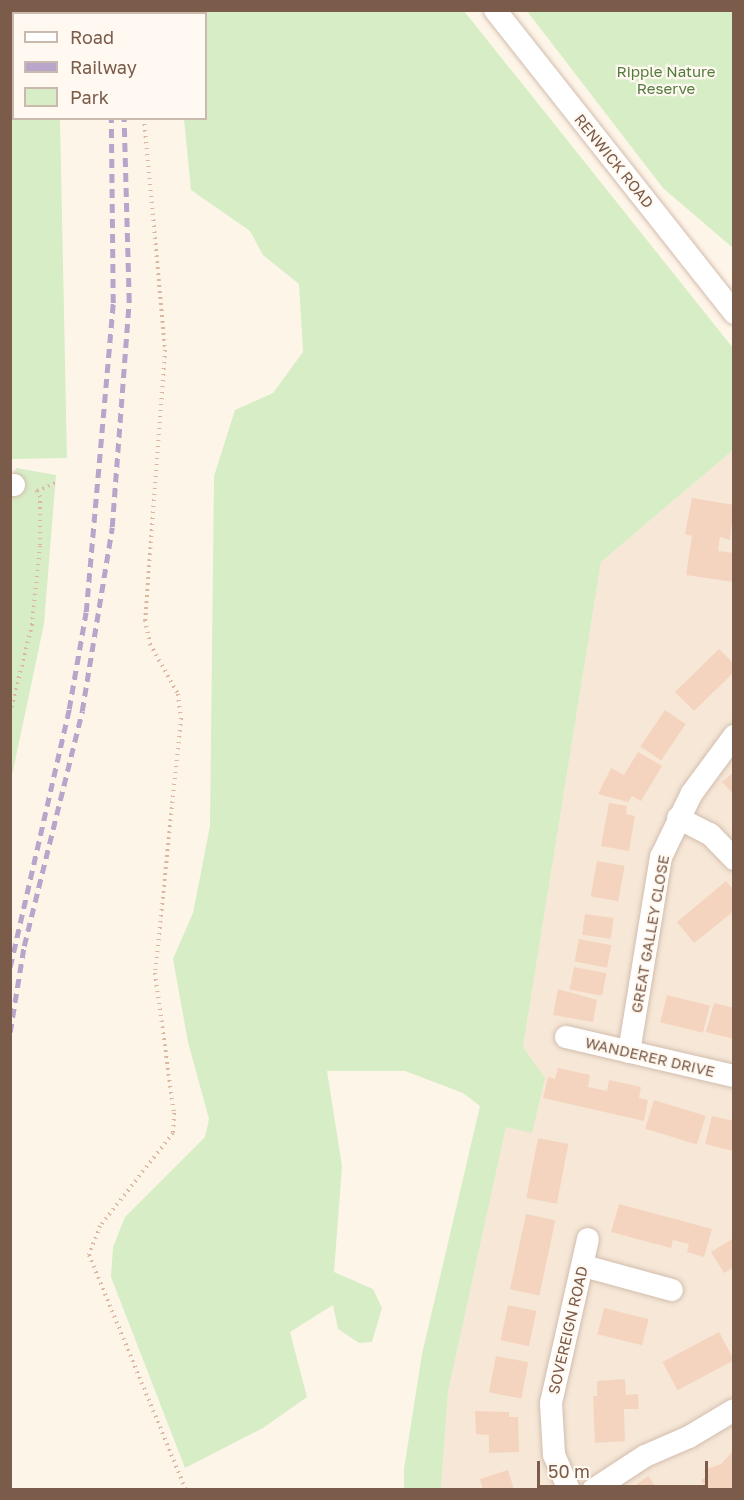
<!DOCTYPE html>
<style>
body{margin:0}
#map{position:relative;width:744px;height:1500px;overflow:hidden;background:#fef5e9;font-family:"Golos Text",sans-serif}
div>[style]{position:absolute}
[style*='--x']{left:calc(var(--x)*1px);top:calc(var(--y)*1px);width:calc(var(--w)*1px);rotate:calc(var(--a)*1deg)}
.residential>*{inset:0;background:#f6e7d7}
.green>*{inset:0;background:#d7edc6}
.building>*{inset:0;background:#f5d4bf;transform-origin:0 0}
.path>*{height:4px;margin-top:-2px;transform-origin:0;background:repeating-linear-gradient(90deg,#dbb6a1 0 1.5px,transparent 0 6px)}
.roads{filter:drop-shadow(0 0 2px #d2bdad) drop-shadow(0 0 2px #d2bdad)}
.minor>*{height:22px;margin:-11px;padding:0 11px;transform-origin:11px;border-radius:11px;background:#fff}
.rail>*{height:4.5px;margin-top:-2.25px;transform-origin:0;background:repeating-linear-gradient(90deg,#b8a5ca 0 9px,transparent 0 15px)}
span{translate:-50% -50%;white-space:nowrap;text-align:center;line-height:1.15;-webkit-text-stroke:4.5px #fff9f1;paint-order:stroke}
.park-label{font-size:15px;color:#527b3e}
.street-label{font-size:15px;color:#7b5b4a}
.frame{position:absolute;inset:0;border:12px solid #7b5b4a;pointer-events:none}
.legend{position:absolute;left:12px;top:12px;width:195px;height:108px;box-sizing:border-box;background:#fff9f1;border:2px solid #cabaae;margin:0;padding:8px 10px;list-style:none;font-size:18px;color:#7b5b4a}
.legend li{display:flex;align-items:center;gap:12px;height:30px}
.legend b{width:30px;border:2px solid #cabaae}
.scale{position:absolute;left:537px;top:1461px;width:171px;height:27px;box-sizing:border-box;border:3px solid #7b5b4a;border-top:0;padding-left:8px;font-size:18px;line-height:21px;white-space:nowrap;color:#7b5b4a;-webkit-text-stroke:4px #fff9f1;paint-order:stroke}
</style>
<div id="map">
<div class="residential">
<i style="clip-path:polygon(733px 450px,733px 1489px,441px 1490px,448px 1392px,506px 1127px,532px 1132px,523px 1047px,601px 562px)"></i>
</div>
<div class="green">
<i style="clip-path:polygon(10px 11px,57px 11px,14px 14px,14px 118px,60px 119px,67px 458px,11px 459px)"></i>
<i style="clip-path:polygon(172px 11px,464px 11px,733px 348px,733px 450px,601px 562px,523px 1047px,545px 1078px,532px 1133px,506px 1127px,448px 1392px,441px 1489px,404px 1489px,404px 1469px,422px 1354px,480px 1106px,463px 1093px,405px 1071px,327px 1071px,342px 1166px,334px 1272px,373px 1289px,382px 1308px,372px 1342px,359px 1343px,338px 1329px,333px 1305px,290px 1332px,307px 1397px,263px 1428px,185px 1468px,111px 1277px,113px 1247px,125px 1217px,205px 1137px,209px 1119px,188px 1042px,173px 959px,193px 913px,210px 826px,214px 476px,235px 410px,273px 393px,303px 352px,299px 284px,263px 255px,250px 231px,191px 190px,184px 119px,206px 118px,206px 14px)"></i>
<i style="clip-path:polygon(527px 11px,733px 11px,733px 248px,663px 188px)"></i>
<i style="clip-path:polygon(16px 468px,56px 475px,44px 624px,11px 780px,10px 490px)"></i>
</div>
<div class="building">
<i style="clip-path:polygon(692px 498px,734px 505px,730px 540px,720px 537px,718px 551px,734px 553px,734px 582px,686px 575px,692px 536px,685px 534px)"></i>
<i style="clip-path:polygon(719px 649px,734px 664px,734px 672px,694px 711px,675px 692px)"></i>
<i style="left:665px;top:710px;width:25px;height:44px;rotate:34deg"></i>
<i style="clip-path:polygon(638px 752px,662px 766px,641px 801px,632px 796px,628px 802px,598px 794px,611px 768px,624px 775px)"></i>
<i style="clip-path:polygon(734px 772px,734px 795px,722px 782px)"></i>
<i style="clip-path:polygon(609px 803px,627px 806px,626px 814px,635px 816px,629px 851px,601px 846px)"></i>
<i style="left:597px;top:861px;width:28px;height:36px;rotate:10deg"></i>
<i style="clip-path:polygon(726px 881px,734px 890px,734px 911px,694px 943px,677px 922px)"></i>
<i style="left:585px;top:914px;width:29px;height:21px;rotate:8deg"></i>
<i style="left:579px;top:939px;width:33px;height:23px;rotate:11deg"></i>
<i style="left:574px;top:967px;width:33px;height:23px;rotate:11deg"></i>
<i style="clip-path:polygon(558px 989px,597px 1000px,593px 1022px,553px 1015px)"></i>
<i style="left:667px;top:995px;width:44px;height:28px;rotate:14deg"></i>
<i style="clip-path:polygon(714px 1003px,734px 1008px,734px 1039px,706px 1032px)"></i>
<i style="clip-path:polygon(558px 1068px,590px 1075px,588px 1087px,607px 1091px,609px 1080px,641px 1087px,639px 1098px,648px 1100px,644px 1121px,543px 1098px,548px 1077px,555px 1079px)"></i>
<i style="left:654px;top:1100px;width:54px;height:30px;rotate:17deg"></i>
<i style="clip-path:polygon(712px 1116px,734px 1121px,734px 1151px,705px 1144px)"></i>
<i style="left:538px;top:1138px;width:31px;height:61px;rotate:11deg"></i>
<i style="clip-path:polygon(619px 1204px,712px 1229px,704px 1257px,687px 1252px,689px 1244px,673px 1240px,671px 1248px,611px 1232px)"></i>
<i style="left:526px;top:1214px;width:30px;height:77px;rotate:12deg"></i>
<i style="clip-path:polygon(734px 1238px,734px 1267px,724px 1273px,711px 1252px)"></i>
<i style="left:508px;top:1305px;width:29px;height:36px;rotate:12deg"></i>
<i style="left:604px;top:1308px;width:46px;height:27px;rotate:14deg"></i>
<i style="left:719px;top:1332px;width:32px;height:64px;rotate:62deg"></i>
<i style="left:496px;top:1356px;width:33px;height:37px;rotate:11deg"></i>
<i style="clip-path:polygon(625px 1379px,626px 1395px,638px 1394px,639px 1409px,624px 1409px,625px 1441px,595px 1443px,593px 1396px,597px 1396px,597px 1381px)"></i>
<i style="clip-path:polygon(475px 1411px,509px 1412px,509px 1417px,518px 1417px,519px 1452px,489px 1453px,489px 1435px,476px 1434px)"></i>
<i style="clip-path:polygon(734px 1450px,734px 1490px,707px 1490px,701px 1480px,708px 1476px,704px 1470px,721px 1464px)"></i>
<i style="clip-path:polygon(508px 1470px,514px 1490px,483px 1490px,480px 1479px)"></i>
<i style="clip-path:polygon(648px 1476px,658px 1490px,629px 1490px)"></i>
</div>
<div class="path">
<i style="--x:134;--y:10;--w:4;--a:90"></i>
<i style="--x:144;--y:118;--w:233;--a:84.8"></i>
<i style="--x:165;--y:350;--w:271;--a:94.2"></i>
<i style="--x:145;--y:620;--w:25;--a:78"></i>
<i style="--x:150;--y:644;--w:57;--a:60.8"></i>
<i style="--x:178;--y:694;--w:24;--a:83"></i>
<i style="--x:181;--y:718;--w:256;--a:95.8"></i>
<i style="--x:155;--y:973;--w:141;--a:82.3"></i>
<i style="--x:174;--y:1113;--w:20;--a:93"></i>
<i style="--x:173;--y:1133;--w:118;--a:128.1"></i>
<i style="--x:100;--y:1226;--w:31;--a:111"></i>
<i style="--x:89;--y:1255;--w:254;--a:67.6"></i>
<i style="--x:37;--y:491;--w:20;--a:-24"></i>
<i style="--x:10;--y:713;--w:91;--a:-76"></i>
<i style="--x:32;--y:625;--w:80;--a:-84.3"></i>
<i style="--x:40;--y:545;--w:48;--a:-90"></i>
<i style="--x:40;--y:497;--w:9;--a:-117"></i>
</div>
<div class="roads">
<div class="minor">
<i style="--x:495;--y:10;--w:386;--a:51.7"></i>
<i style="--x:10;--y:485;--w:4;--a:0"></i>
<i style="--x:678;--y:818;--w:36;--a:27"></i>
<i style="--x:710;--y:834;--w:35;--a:46"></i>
<i style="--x:566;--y:1037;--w:172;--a:13.1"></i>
<i style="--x:629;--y:1052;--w:198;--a:-80.7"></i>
<i style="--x:661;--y:857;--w:71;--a:-64.2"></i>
<i style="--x:692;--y:793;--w:71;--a:-53.6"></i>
<i style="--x:584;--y:1266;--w:91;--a:15.3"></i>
<i style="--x:569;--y:1490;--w:38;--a:-113"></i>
<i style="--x:554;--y:1455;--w:52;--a:-93.3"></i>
<i style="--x:551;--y:1403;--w:168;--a:-77.3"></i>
<i style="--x:593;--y:1490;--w:62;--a:-33.2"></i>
<i style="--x:645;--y:1456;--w:48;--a:-23.4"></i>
<i style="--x:689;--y:1437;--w:52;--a:-31"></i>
</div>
</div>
<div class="rail">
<i style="--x:101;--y:10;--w:4;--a:90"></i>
<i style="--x:116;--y:10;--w:4;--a:90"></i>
<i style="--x:10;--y:967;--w:265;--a:-77.1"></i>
<i style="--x:69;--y:709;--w:98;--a:-80.1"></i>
<i style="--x:86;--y:612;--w:310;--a:-85"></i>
<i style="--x:113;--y:303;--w:185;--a:-90.6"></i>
<i style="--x:10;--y:1032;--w:87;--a:-80.8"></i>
<i style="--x:24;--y:946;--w:242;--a:-76.1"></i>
<i style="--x:82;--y:711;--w:186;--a:-80.7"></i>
<i style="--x:112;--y:527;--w:226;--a:-85.7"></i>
<i style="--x:129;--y:302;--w:184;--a:-91.6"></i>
</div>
<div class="park-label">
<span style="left:666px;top:80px">Ripple Nature<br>Reserve</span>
</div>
<div class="street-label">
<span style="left:614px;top:161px;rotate:51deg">RENWICK ROAD</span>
<span style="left:650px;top:934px;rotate:-80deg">GREAT GALLEY CLOSE</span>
<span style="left:650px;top:1057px;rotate:13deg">WANDERER DRIVE</span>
<span style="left:568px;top:1330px;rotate:-77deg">SOVEREIGN ROAD</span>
</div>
<div class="frame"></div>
<ul class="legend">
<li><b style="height:8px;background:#fff"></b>Road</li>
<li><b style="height:8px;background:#b8a5ca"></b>Railway</li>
<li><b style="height:16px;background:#d7edc6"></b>Park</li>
</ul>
<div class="scale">50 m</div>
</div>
